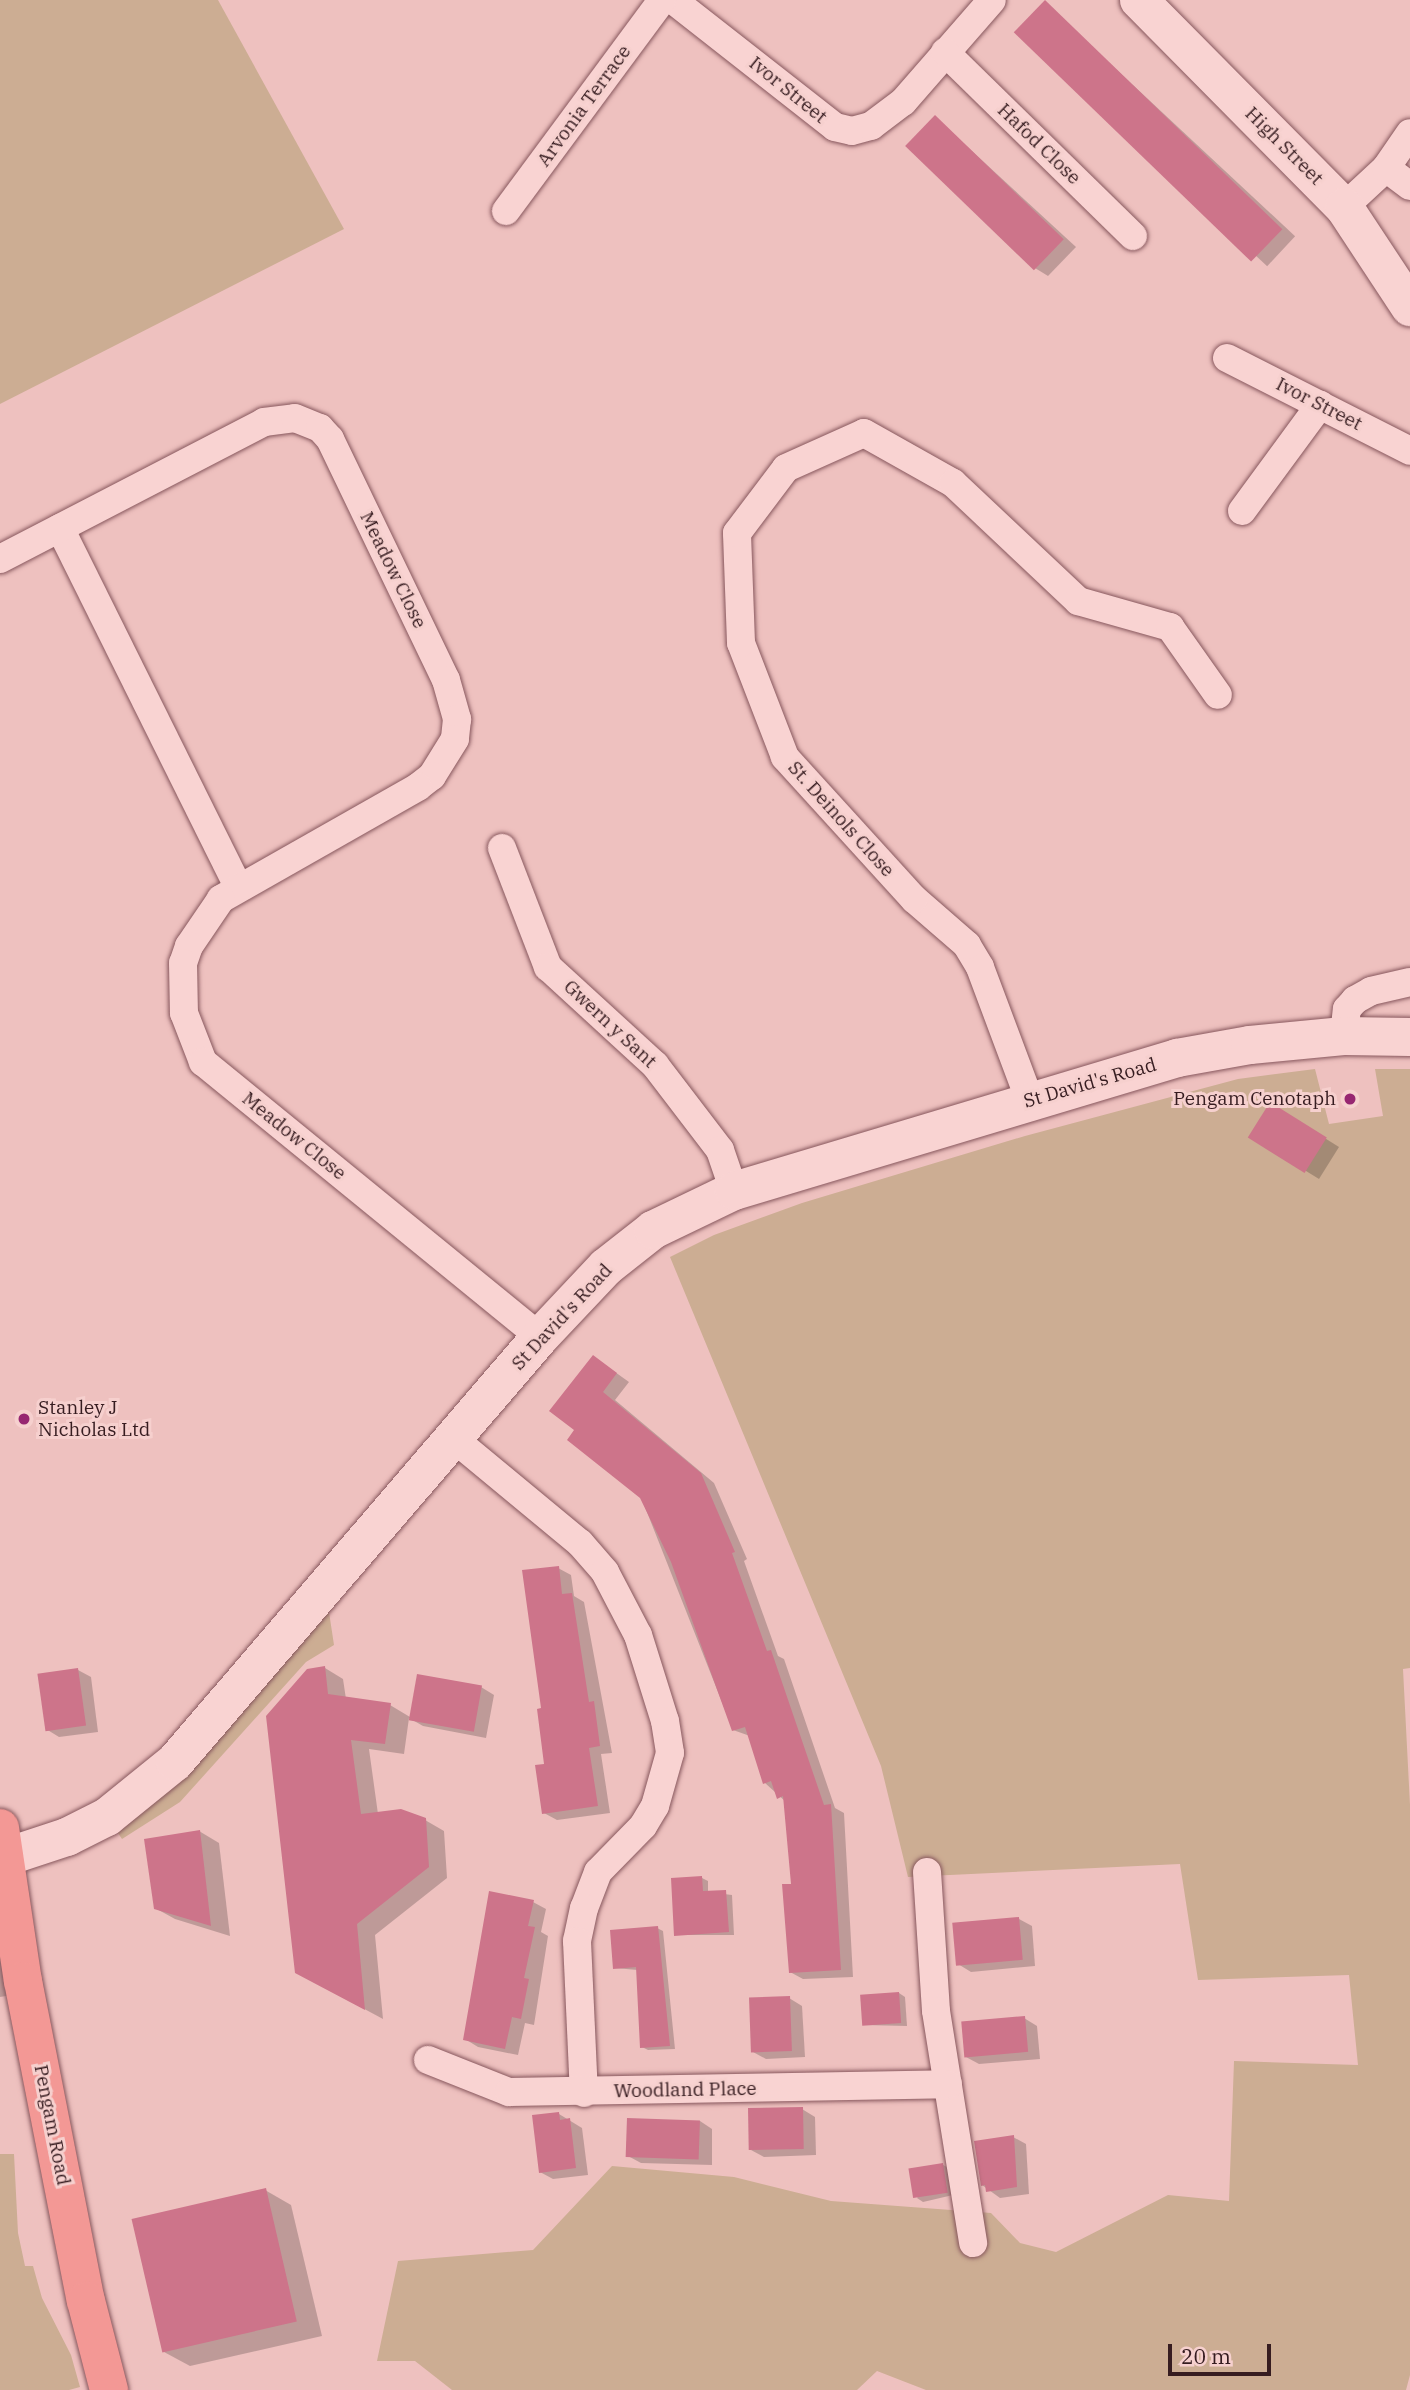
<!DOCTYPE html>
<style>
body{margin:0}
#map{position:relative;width:1410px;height:2390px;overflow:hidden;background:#eec1bf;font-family:"IBM Plex Serif",serif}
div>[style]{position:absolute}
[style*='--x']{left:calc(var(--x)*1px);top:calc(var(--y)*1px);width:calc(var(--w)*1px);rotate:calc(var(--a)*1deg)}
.green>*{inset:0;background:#ccad93}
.shadow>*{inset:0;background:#0003;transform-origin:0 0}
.building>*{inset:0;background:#cd748a;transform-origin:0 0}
.roads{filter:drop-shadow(0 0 2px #87575d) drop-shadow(0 0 2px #87575d)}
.street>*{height:28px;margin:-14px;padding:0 14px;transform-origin:14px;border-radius:14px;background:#f9d3d2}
.secondary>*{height:38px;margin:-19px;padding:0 19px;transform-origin:19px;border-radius:19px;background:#f9d3d2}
.primary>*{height:38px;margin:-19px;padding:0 19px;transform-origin:19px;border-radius:19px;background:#f39895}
.dots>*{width:19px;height:19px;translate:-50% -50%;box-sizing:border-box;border:4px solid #f6d0ce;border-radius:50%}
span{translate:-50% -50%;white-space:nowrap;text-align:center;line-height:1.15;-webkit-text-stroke:6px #f6d0ce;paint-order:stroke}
.street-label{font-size:19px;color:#361c20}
.poi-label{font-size:19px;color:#361c20}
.right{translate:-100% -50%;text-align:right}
.left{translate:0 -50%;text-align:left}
.scale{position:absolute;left:1168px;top:2344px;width:103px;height:32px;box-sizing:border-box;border:4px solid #361c20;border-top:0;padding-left:9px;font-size:21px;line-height:24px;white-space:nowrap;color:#361c20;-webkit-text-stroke:5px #f6d0ce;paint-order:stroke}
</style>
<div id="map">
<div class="green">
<i style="clip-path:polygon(0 0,218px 0,344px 229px,0 404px)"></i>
<i style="clip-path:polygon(1315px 1069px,1329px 1124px,1383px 1116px,1375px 1069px,1410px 1069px,1410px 1668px,1403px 1669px,1410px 1805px,1410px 2375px,1406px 2390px,926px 2390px,877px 2371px,857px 2390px,452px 2390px,415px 2361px,377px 2361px,398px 2261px,533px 2250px,612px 2166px,734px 2177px,831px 2201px,991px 2213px,1020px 2243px,1056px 2252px,1168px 2195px,1229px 2201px,1234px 2061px,1358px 2065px,1349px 1975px,1198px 1980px,1180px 1864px,908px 1877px,881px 1766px,670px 1257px,714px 1235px,802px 1203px,1025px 1136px,1238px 1079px)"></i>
<i style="clip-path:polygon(329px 1612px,334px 1645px,306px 1662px,180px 1802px,122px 1839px,118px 1833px,187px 1774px)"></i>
<i style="clip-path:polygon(0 2154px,14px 2154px,18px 2233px,25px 2266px,33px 2266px,42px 2298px,71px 2355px,80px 2387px,69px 2390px,0 2390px)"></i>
</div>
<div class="shadow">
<i style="left:1045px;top:3px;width:342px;height:41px;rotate:43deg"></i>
<i style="clip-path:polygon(935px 117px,1076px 247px,1048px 276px,1035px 268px)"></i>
<i style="clip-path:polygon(1283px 1112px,1339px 1147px,1319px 1179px,1251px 1137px)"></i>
<i style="clip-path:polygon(594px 1357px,629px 1382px,615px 1400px,714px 1483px,747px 1559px,744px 1561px,778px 1656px,784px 1659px,835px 1808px,844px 1813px,853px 1977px,803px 1979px,790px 1972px,793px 1886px,786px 1802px,765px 1783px,750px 1736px,733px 1730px,641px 1497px,576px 1430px)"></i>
<i style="clip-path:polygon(558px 1568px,571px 1575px,574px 1596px,584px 1602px,612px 1753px,601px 1754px,610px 1813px,557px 1820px,544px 1813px)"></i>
<i style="clip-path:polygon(325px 1668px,343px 1679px,346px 1699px,390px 1705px,410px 1717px,481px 1687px,494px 1695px,486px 1738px,423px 1726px,409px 1718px,404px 1754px,369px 1749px,378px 1814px,425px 1820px,444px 1831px,447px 1878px,375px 1935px,383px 2019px,316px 1983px)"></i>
<i style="clip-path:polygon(78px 1670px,91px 1677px,98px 1732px,59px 1737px,46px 1729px)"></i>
<i style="clip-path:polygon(199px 1831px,219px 1843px,230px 1936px,175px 1919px,155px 1908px)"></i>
<i style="clip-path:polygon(702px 1878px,708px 1881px,708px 1892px,732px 1895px,734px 1935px,676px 1935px)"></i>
<i style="clip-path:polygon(533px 1902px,546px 1909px,541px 1932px,548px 1936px,534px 2025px,525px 2023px,518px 2055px,478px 2047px,465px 2039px)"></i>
<i style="clip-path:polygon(1019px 1919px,1032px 1926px,1035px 1966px,971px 1972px,958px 1964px)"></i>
<i style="clip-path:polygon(657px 1928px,663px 1931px,675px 2049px,648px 2050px,642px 2047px,638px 1970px,614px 1968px)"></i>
<i style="clip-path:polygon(0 1943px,12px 1995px,0 1997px)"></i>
<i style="clip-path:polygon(899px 1993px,905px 1997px,907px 2026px,864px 2025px)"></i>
<i style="clip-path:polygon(789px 1998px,802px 2006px,805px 2057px,766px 2059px,753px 2052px)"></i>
<i style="clip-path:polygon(1024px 2018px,1037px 2026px,1040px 2059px,979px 2064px,966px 2057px)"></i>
<i style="clip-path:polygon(802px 2109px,815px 2117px,816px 2155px,764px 2157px,751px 2150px)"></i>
<i style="clip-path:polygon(559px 2114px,582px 2128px,588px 2175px,553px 2179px,540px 2172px)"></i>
<i style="clip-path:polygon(700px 2121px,712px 2129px,712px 2165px,641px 2163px,628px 2156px)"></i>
<i style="clip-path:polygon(1013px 2137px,1026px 2144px,1029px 2194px,1000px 2198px,982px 2185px)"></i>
<i style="clip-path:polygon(943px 2165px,949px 2168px,953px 2195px,923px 2202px,917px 2198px)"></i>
<i style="clip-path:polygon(265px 2190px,291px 2205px,322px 2336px,190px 2366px,164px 2352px)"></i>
</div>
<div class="building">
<i style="left:1045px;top:0;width:330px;height:45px;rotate:44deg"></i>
<i style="left:935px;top:115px;width:179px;height:43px;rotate:44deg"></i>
<i style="left:1270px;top:1102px;width:67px;height:42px;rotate:32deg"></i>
<i style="clip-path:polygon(593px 1355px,617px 1373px,603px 1392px,701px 1473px,735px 1552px,732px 1553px,767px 1651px,771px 1650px,824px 1805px,831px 1804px,841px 1970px,789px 1973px,782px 1884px,791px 1884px,783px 1796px,777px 1799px,771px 1781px,763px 1784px,745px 1727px,732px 1731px,671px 1562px,640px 1498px,567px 1440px,574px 1430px,549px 1411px)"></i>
<i style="clip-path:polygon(559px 1566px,562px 1594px,572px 1593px,589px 1702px,594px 1701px,600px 1746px,589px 1748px,598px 1806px,542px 1814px,535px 1765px,544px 1764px,537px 1709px,541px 1708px,522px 1570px)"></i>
<i style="clip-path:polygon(325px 1666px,328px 1694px,391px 1703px,385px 1744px,351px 1740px,361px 1814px,401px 1809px,426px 1818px,429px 1867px,357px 1924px,365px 2010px,295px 1973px,266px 1716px,307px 1669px)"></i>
<i style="left:78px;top:1668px;width:58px;height:41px;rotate:82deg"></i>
<i style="left:417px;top:1674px;width:66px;height:47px;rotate:10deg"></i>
<i style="clip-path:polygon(200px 1830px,211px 1926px,154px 1909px,144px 1839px)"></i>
<i style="clip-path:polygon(702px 1876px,703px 1891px,726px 1890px,729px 1932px,674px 1936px,671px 1878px)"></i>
<i style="clip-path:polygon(489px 1891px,534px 1900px,528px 1926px,535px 1927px,524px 1978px,529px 1979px,521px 2019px,512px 2017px,505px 2049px,463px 2040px)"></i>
<i style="left:1019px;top:1917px;width:43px;height:67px;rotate:85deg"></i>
<i style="clip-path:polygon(658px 1926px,670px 2046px,640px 2048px,636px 1967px,613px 1969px,610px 1930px)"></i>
<i style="left:899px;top:1992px;width:31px;height:39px;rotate:86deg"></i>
<i style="left:790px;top:1996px;width:55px;height:41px;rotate:88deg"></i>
<i style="left:1025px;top:2016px;width:36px;height:64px;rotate:85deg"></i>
<i style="left:803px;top:2107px;width:42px;height:55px;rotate:89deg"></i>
<i style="clip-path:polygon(559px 2112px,560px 2120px,570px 2118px,576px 2168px,539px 2173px,532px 2115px)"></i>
<i style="left:627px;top:2118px;width:73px;height:39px;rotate:2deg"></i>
<i style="clip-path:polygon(1014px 2135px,1017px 2187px,986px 2192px,985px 2185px,981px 2186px,974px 2141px)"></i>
<i style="left:943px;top:2163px;width:30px;height:35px;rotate:81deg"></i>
<i style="left:266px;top:2188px;width:137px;height:138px;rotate:77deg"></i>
</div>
<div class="roads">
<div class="street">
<i style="--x:673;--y:0;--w:206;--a:38.1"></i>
<i style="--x:835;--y:127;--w:17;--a:13"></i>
<i style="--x:852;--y:131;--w:20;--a:-15"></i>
<i style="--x:871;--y:126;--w:40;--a:-37"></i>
<i style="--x:903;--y:102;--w:135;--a:-48.9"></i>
<i style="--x:945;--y:52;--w:263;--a:44.4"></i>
<i style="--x:1386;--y:168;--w:30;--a:37"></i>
<i style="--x:1344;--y:207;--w:57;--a:-42.9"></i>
<i style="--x:1386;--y:168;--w:42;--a:-55.6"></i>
<i style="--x:506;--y:211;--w:262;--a:-53.5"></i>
<i style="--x:1227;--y:358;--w:205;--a:26.9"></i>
<i style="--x:1242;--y:511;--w:132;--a:-53.7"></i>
<i style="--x:60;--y:528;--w:400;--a:63.6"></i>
<i style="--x:0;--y:559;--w:297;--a:-27.4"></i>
<i style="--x:264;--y:422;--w:31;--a:-7"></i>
<i style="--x:295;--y:418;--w:27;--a:22"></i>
<i style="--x:320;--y:428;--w:15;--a:48"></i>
<i style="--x:330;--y:439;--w:267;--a:64.3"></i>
<i style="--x:446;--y:680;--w:41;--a:74.2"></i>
<i style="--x:457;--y:719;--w:20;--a:96"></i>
<i style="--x:455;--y:739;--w:44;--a:121.9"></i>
<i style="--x:432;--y:776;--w:18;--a:142"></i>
<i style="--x:418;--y:787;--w:227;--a:150.4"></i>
<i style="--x:221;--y:899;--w:57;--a:124.2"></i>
<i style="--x:189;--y:946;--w:18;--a:109"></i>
<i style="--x:183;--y:963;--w:50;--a:88.9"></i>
<i style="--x:184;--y:1013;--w:53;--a:68.8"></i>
<i style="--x:203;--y:1062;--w:435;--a:39.2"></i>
<i style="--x:502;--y:848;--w:128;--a:68.9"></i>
<i style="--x:548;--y:967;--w:145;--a:42.5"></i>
<i style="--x:655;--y:1065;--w:107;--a:52.6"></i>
<i style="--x:720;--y:1150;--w:43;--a:71.1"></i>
<i style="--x:1344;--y:1036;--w:27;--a:-84"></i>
<i style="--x:1347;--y:1009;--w:12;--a:-48"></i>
<i style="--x:1355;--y:1000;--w:18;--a:-29"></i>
<i style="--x:1371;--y:991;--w:40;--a:-13"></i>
<i style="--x:1030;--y:1101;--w:143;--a:-110.5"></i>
<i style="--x:980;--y:967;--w:26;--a:-121"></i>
<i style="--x:967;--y:945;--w:70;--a:-139"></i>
<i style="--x:914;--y:899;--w:192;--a:-132.3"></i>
<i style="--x:785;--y:757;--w:122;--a:-111.1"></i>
<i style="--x:741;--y:643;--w:110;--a:-92.1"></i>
<i style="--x:737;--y:533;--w:81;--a:-53"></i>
<i style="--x:786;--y:468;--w:85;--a:-24.2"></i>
<i style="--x:864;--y:433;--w:102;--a:29.3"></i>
<i style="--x:953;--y:483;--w:172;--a:43.3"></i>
<i style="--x:1078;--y:601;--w:96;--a:15.8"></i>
<i style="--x:1170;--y:627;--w:83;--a:54.8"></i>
<i style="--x:453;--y:1438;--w:165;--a:39.6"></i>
<i style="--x:580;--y:1543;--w:38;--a:49"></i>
<i style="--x:605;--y:1572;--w:71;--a:62.4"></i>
<i style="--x:638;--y:1635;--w:90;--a:72.6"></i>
<i style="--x:665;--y:1721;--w:32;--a:81"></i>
<i style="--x:670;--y:1753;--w:55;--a:105.8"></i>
<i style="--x:655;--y:1806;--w:23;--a:121"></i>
<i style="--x:643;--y:1826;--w:64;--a:134.4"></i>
<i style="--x:598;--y:1872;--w:39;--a:111"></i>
<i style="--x:584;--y:1908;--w:34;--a:102"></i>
<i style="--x:577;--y:1941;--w:152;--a:87.4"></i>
<i style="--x:927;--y:1872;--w:139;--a:86.3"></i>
<i style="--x:936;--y:2011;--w:235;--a:80.9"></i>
<i style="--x:428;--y:2060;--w:87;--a:21.6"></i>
<i style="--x:509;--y:2092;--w:439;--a:-1"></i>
</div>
<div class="secondary">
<i style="--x:1139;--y:0;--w:291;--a:45.3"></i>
<i style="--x:1344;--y:207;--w:120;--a:56.6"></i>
<i style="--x:0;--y:1859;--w:71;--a:-18.2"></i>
<i style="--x:67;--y:1837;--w:45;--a:-26.6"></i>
<i style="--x:107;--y:1817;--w:87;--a:-39"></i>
<i style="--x:175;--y:1762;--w:560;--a:-49.34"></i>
<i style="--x:540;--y:1337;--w:96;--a:-46.7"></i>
<i style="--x:606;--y:1267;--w:60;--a:-38.2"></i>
<i style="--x:653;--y:1230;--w:90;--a:-25.7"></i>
<i style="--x:734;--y:1191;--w:463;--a:-16.7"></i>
<i style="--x:1177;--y:1058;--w:74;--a:-10.1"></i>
<i style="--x:1250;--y:1045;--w:94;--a:-5.5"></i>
<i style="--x:1344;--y:1036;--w:66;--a:0.9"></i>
</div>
<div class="primary">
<i style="--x:0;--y:1828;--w:155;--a:81.5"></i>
<i style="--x:23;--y:1981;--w:326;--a:78.9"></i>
<i style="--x:86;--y:2301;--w:92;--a:75.5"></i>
</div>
</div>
<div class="dots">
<i style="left:1350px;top:1099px;background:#972671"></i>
<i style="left:24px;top:1419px;background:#972671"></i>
</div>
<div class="street-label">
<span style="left:788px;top:90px;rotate:39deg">Ivor Street</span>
<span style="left:584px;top:106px;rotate:-54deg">Arvonia Terrace</span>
<span style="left:1039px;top:144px;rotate:44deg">Hafod Close</span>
<span style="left:1284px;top:146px;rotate:45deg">High Street</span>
<span style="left:1319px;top:404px;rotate:27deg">Ivor Street</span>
<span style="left:393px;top:570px;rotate:64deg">Meadow Close</span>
<span style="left:841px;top:819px;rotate:48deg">St. Deinols Close</span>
<span style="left:610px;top:1024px;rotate:43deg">Gwern y Sant</span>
<span style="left:1090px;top:1083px;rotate:-16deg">St David's Road</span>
<span style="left:294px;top:1136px;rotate:39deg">Meadow Close</span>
<span style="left:562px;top:1317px;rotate:-47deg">St David's Road</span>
<span style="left:685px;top:2090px;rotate:-1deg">Woodland Place</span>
<span style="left:52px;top:2125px;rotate:79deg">Pengam Road</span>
</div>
<div class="poi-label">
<span class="right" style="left:1336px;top:1099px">Pengam Cenotaph</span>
<span class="left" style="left:38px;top:1419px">Stanley J<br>Nicholas Ltd</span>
</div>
<div class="scale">20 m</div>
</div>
